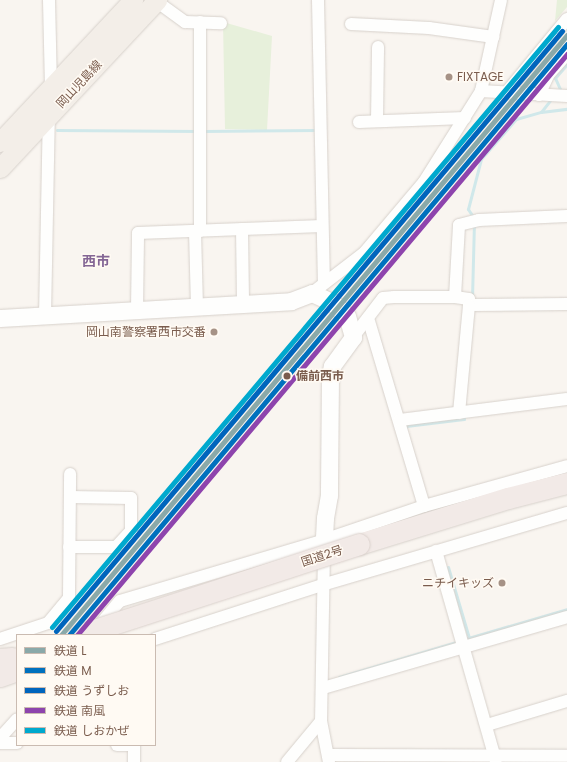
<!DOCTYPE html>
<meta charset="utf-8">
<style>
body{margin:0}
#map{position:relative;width:567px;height:762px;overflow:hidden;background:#f9f5f0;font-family:Poppins,"Noto Sans JP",sans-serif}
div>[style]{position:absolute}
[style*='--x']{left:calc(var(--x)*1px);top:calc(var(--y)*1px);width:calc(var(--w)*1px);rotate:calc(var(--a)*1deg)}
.green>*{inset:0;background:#e7f0db}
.stream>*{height:3px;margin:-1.5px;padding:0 1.5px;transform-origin:1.5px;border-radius:1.5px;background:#d0e8ea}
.roads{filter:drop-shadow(0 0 1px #d7d1cb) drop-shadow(0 0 1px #d7d1cb)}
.street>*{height:12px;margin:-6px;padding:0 6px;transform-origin:6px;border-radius:6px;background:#fefefd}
.secondary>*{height:17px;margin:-8.5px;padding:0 8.5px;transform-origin:8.5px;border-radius:8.5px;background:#fefefd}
.primary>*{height:19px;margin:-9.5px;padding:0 9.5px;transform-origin:9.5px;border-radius:9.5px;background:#f3eee8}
.highway>*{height:21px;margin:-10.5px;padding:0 10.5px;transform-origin:10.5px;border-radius:10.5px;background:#f2eae7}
.bridges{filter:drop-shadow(0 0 1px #dad1cc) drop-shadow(0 0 1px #dad1cc)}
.highway-bridge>*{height:21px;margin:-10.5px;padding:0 10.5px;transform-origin:10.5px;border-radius:10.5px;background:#f2eae7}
.rail-1>*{height:5px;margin:-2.5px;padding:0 2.5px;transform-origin:2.5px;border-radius:2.5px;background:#8aa9a9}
.rail-2>*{height:5px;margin:-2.5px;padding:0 2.5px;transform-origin:2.5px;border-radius:2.5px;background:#0071be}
.rail-3>*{height:5px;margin:-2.5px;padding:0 2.5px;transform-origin:2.5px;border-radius:2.5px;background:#0065bd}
.rail-4>*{height:5px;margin:-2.5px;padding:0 2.5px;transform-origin:2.5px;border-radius:2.5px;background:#8e44ad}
.rail-5>*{height:5px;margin:-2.5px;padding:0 2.5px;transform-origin:2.5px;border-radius:2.5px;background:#00a9ce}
.dots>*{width:11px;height:11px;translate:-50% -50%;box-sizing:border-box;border:2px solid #fffaf3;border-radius:50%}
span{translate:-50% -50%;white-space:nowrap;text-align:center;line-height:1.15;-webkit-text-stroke:3px #fffaf3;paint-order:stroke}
.poi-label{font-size:12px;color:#7a5c4d}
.left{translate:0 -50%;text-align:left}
.right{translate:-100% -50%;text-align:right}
.street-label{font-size:12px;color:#7a5c4d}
.stop-label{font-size:12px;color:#7a5c4d;font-weight:700}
.quarter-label{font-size:14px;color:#846695;font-weight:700}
.legend{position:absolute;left:16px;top:634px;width:140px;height:112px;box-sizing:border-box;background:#fffaf3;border:1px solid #cabbb1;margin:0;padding:5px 7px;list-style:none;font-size:12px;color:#7a5c4d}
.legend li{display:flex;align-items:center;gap:8px;height:20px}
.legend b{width:20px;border:1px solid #cabbb1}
</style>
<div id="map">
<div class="green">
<i style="clip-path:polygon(557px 0,567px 0,567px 7px,555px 21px)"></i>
<i style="clip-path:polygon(223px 22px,272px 36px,267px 130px,225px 129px)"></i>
</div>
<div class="stream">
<i style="--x:557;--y:92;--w:4;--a:-45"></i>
<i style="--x:560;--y:89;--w:12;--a:-114"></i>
<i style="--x:555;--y:78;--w:18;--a:-49"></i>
<i style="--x:541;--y:112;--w:18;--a:-52"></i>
<i style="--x:57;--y:130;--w:141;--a:0.4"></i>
<i style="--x:204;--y:131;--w:114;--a:-0.5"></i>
<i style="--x:474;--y:218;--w:11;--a:-124"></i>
<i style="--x:468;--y:209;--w:52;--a:-75.4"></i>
<i style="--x:481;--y:159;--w:53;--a:-48.8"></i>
<i style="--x:516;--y:119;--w:26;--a:-16"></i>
<i style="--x:541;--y:112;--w:26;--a:-7"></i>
<i style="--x:472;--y:298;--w:74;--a:-88.5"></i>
<i style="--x:406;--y:428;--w:2;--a:-90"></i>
<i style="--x:406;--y:426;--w:58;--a:-6.9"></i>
<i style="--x:464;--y:419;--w:3;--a:-90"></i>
<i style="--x:448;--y:567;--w:74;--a:73.5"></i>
<i style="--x:465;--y:639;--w:106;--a:-16.4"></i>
<i style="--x:339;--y:677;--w:126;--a:-16.6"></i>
</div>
<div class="roads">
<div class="street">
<i style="--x:49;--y:0;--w:89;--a:88.7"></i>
<i style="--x:318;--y:0;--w:283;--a:88.8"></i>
<i style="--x:156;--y:1;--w:36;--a:36"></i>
<i style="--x:185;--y:22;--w:36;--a:2"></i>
<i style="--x:200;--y:22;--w:209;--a:90"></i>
<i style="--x:351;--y:24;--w:78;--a:2.9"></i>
<i style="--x:429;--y:28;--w:65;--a:8"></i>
<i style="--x:481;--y:91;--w:86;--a:3.3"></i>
<i style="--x:506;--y:93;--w:96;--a:-50.5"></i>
<i style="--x:539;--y:95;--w:23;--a:-65"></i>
<i style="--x:549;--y:74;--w:27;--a:-48"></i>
<i style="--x:377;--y:121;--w:74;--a:-89.2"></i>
<i style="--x:359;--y:122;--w:106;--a:-2.2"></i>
<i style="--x:242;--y:229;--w:73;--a:89.2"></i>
<i style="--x:195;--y:231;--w:74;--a:88.5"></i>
<i style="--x:312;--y:293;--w:66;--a:-37.6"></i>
<i style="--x:364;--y:253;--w:93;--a:-49.8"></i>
<i style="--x:424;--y:182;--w:107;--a:-57.9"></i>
<i style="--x:481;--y:91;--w:93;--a:-77.6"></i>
<i style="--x:455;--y:297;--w:72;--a:-86.8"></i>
<i style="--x:459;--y:225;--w:21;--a:-14"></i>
<i style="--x:479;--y:220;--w:88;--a:-2.6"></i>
<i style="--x:137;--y:309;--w:76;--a:-89.2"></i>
<i style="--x:138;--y:233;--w:184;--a:-2.2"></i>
<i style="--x:45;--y:316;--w:201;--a:-88.9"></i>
<i style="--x:368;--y:318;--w:196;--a:73.4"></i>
<i style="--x:353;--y:337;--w:49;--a:-52.4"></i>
<i style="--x:383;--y:298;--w:11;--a:-5"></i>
<i style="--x:394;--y:297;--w:61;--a:0"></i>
<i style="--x:455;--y:297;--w:14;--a:8"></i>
<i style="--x:469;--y:299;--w:6;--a:90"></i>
<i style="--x:469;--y:305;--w:98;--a:-0.6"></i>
<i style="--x:459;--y:413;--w:108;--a:-84.7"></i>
<i style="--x:400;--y:420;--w:168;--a:-7.2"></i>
<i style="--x:69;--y:547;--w:47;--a:0"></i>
<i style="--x:116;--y:547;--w:22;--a:-47"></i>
<i style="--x:131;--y:531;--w:33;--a:-90"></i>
<i style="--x:131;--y:498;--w:61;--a:-179.1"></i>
<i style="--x:324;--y:551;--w:170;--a:91"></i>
<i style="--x:321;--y:721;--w:42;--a:79"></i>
<i style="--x:436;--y:551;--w:218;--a:74.1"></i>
<i style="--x:98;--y:627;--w:34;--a:-50"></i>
<i style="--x:120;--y:601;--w:213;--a:-16.6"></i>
<i style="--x:324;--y:540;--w:106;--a:-18.8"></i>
<i style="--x:424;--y:506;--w:148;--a:-15.6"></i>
<i style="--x:0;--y:639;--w:51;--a:-18.4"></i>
<i style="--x:48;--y:623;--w:33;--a:-50"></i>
<i style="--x:69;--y:598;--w:124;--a:-89.5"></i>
<i style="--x:155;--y:639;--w:176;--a:-17.9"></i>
<i style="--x:322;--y:585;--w:255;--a:-16.4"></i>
<i style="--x:323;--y:688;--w:254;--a:-16.2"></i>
<i style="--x:487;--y:725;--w:84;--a:-16.7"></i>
<i style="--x:0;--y:738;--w:25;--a:-48"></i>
<i style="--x:0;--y:743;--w:17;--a:0"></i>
<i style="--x:117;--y:745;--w:17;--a:0"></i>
<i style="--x:134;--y:745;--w:17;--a:90"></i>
<i style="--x:328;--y:755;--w:239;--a:0.2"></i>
<i style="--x:287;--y:762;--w:53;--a:-50.3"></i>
</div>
<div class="secondary">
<i style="--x:0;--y:318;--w:291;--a:-3.3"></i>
<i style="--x:291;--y:301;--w:22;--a:-21"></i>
<i style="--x:312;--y:293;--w:23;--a:25"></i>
<i style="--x:333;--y:303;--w:19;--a:43"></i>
<i style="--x:347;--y:316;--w:22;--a:74"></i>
<i style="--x:353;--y:337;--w:36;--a:126"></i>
<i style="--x:332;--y:366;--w:9;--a:103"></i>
<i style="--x:330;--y:375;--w:120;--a:90.5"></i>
<i style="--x:329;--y:495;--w:23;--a:100"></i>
<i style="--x:325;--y:518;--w:22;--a:93"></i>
</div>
<div class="primary">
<i style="--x:0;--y:142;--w:195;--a:-46.9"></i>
<i style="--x:0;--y:168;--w:230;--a:-46.9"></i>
</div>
<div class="highway">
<i style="--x:359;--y:544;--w:156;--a:-17.2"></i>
<i style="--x:508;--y:498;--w:61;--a:-14.3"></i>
<i style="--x:0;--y:659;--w:12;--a:-5"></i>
<i style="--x:0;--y:676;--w:18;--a:-19"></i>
</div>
</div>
<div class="bridges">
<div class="highway-bridge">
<i style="--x:79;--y:635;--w:294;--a:-18"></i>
</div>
</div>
<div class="rail-1">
<i style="--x:61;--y:635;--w:785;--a:-49.86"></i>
</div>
<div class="rail-2">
<i style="--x:69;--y:635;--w:773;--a:-49.88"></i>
</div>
<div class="rail-3">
<i style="--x:56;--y:631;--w:785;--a:-49.86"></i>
</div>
<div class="rail-4">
<i style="--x:77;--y:635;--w:760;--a:-49.86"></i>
</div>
<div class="rail-5">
<i style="--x:52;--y:627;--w:785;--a:-49.86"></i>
</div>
<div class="dots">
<i style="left:449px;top:77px;background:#a69286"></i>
<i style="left:214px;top:332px;background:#a69286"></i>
<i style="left:287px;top:376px;background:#7a5c4d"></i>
<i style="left:502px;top:583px;background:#a69286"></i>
</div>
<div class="poi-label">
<span class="left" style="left:457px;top:77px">FIXTAGE</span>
<span class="right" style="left:206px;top:332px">岡山南警察署西市交番</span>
<span class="right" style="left:494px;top:583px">ニチイキッズ</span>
</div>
<div class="street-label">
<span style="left:79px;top:84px;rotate:-47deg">岡山児島線</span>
<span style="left:322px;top:556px;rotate:-18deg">国道2号</span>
</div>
<div class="stop-label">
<span class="left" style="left:296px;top:376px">備前西市</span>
</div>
<div class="quarter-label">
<span style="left:96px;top:261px">西市</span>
</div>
<ul class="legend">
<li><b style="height:5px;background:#8aa9a9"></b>鉄道 L</li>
<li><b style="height:5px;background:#0071be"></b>鉄道 M</li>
<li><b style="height:5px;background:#0065bd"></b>鉄道 うずしお</li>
<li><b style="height:5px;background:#8e44ad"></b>鉄道 南風</li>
<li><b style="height:5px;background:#00a9ce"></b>鉄道 しおかぜ</li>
</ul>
</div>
